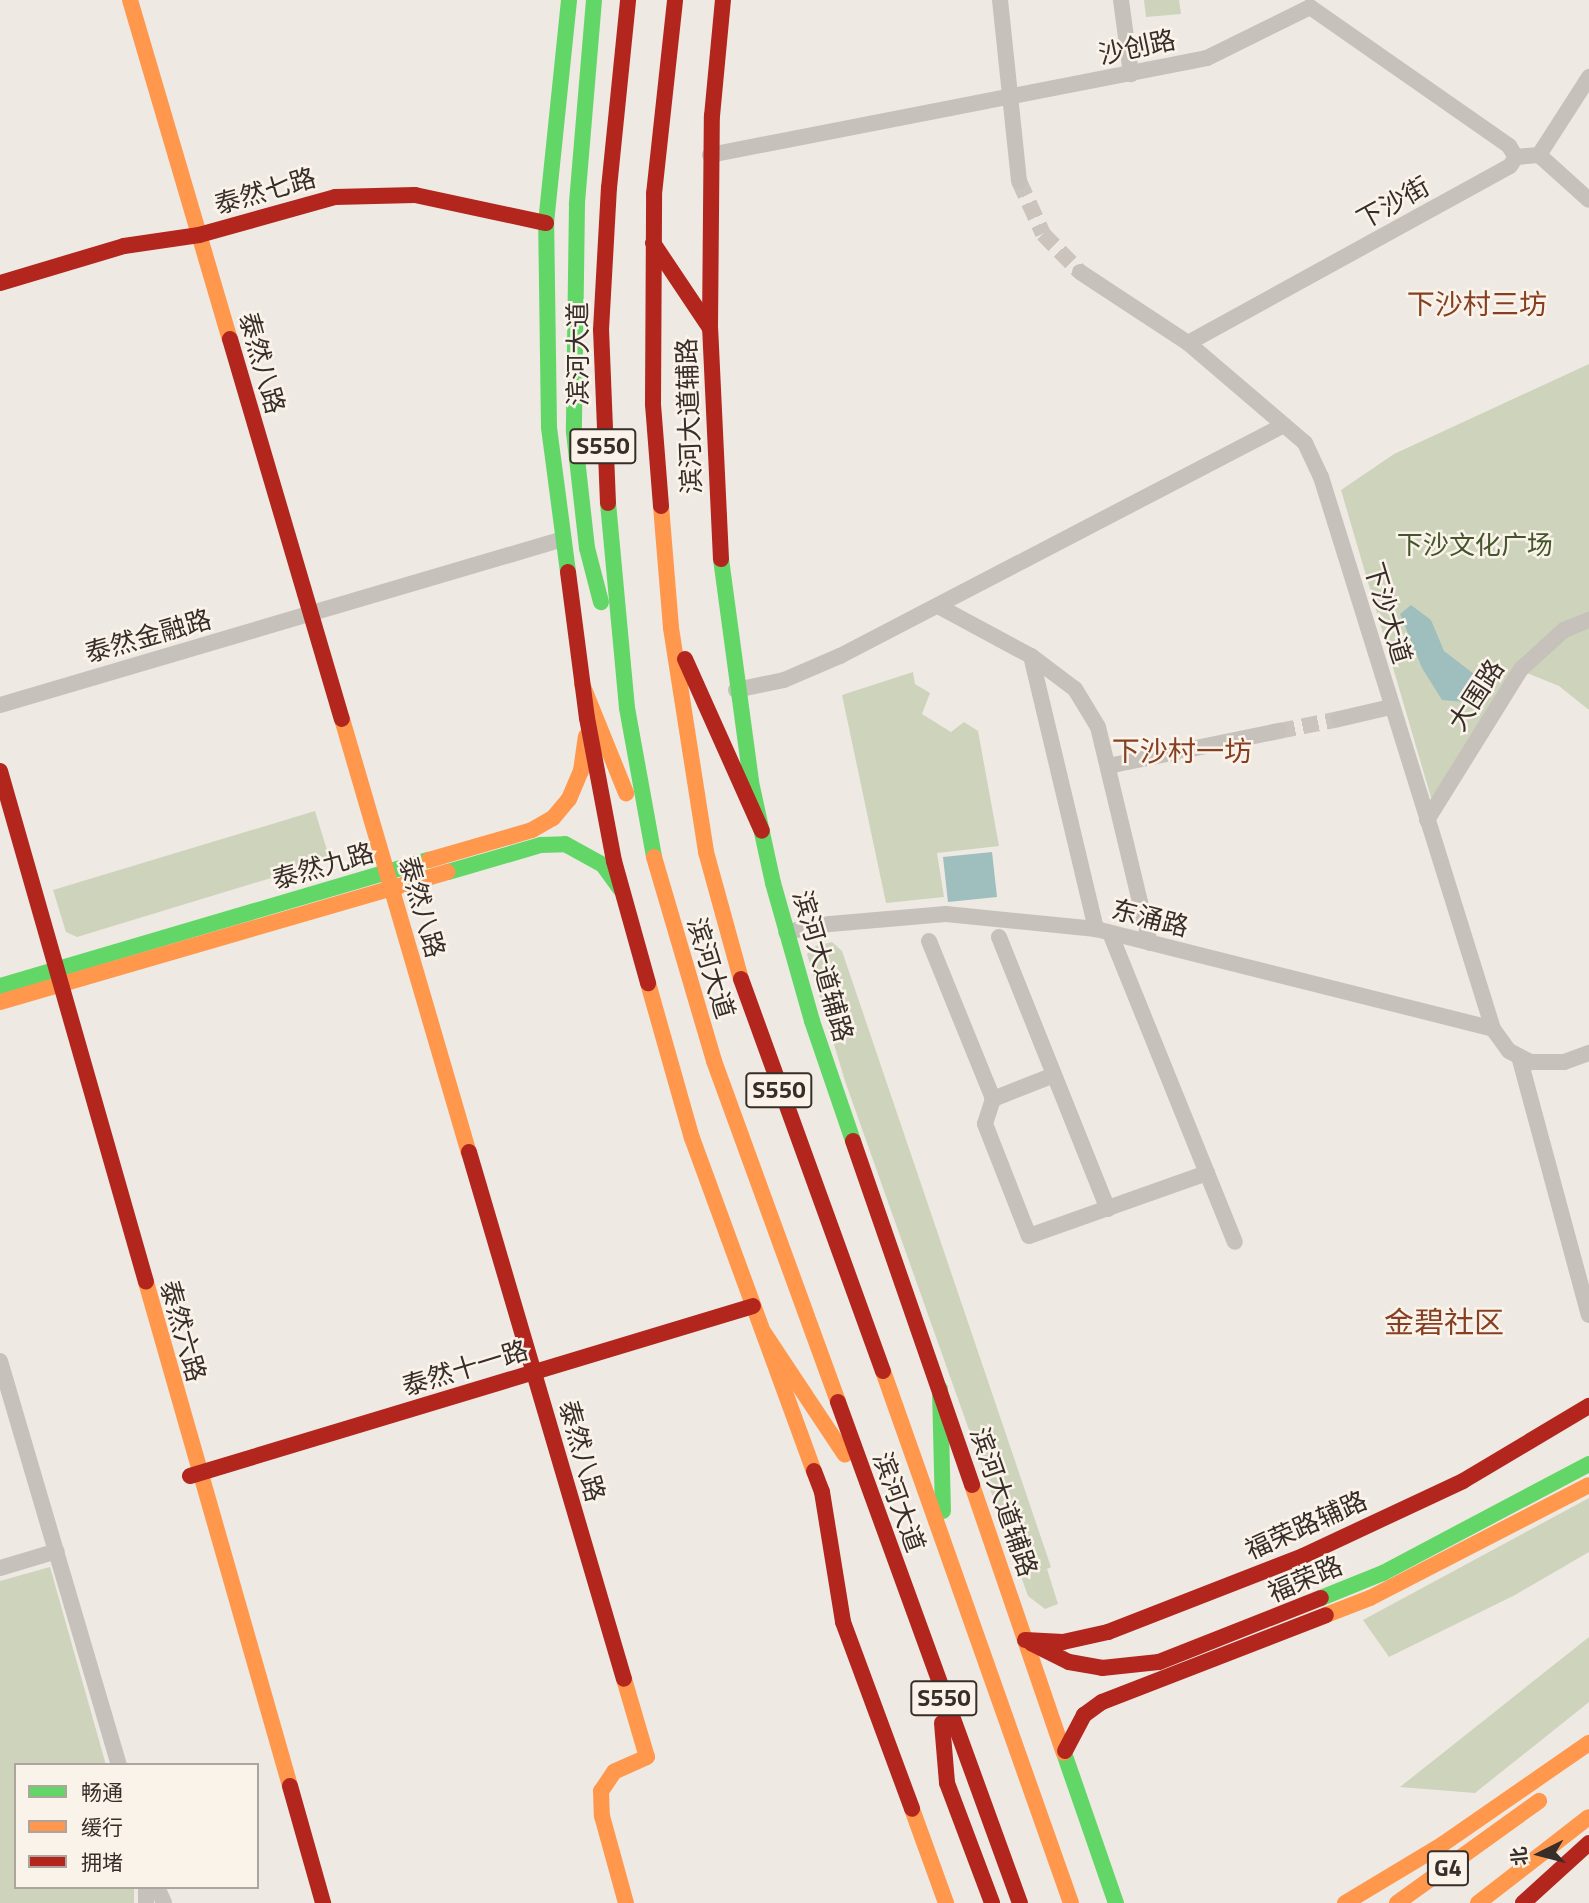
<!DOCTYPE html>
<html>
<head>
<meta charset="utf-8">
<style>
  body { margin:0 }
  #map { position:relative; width:1589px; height:1903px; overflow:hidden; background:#eee9e2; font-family:"Titillium Web","Noto Sans SC",sans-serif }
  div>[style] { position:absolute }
  .green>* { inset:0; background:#ced4bc }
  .water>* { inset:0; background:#9fbebe }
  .street-tunnel>* { height:16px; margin-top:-8px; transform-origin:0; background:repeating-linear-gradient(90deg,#cac4bd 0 16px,transparent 0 24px) }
  .street>* { height:16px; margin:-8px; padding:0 8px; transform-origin:8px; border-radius:8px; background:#c7c1bb }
  .fast>* { height:16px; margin:-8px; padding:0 8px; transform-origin:8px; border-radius:8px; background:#63d668 }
  .slow>* { height:16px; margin:-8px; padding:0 8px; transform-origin:8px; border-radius:8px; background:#ff974d }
  .jam>* { height:16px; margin:-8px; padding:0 8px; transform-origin:8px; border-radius:8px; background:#b3261e }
  span { translate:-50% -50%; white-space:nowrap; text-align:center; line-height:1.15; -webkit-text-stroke:5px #faf3ea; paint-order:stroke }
  .shield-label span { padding:2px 5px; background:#faf3ea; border:2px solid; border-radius:5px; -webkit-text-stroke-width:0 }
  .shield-label { font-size:24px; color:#382e29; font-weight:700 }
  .street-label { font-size:26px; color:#382e29 }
  .park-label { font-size:26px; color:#45562d }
  .neighbourhood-label { font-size:28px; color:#863f23 }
  .quarter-label { font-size:30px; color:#863f23 }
  .legend { position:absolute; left:14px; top:1763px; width:245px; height:126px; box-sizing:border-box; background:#faf3ea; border:2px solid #aca49d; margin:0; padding:9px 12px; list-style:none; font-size:21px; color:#382e29 }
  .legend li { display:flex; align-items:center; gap:14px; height:35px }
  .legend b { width:35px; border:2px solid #aca49d }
  .north { position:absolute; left:1505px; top:1819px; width:70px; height:70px; -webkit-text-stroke:5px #faf3ea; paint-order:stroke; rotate:264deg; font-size:19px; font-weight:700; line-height:28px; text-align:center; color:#382e29 }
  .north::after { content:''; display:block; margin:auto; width:24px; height:32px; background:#382e29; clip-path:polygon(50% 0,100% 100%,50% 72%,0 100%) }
</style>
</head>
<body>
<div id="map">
  <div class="green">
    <div style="clip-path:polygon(1144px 0,1179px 0,1181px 14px,1146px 17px)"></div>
    <div style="clip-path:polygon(1589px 364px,1589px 710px,1559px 686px,1527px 673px,1437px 818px,1341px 490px,1394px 454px)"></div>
    <div style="clip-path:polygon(913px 672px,915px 684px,930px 693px,922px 714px,951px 732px,964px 722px,978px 731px,999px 846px,937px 853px,944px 897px,886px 903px,842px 695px)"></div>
    <div style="clip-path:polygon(315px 811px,330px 860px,77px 937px,66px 932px,53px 890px)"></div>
    <div style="clip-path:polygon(832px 942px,842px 951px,1051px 1567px,1047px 1569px,1058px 1604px,1045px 1609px,1028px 1596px,845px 1081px,807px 954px,816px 946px)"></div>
    <div style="clip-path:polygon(1589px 1498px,1589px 1552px,1515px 1595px,1389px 1657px,1363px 1620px)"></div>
    <div style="clip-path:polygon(50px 1567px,106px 1765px,16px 1765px,16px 1887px,134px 1887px,134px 1903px,0 1903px,0 1581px)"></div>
    <div style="clip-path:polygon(1589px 1637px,1589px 1702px,1475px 1793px,1400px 1787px)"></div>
  </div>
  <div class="water">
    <div style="clip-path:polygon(1411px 605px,1431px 620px,1444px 651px,1478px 677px,1477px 690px,1465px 702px,1442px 700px,1422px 668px,1400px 614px)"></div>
    <div style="clip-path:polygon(992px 852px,997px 897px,948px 902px,943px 857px)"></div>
  </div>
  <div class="street-tunnel">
    <div style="left:1019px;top:181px;width:58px;rotate:65.6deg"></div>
    <div style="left:1043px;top:234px;width:53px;rotate:45.8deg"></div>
    <div style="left:1279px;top:731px;width:61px;rotate:-11.3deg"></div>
  </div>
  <div class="street">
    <div style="left:1000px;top:0;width:182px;rotate:84deg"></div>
    <div style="left:1121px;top:0;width:75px;rotate:82.3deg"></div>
    <div style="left:710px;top:155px;width:506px;rotate:-11.04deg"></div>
    <div style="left:1207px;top:58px;width:115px;rotate:-26.3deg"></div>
    <div style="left:1310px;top:7px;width:243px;rotate:34.9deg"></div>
    <div style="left:1509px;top:146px;width:13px;rotate:58deg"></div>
    <div style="left:1539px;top:155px;width:67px;rotate:42deg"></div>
    <div style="left:1080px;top:272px;width:129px;rotate:33.3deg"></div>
    <div style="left:1188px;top:343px;width:154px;rotate:40.5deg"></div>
    <div style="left:1305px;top:443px;width:38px;rotate:65deg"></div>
    <div style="left:1321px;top:477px;width:578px;rotate:72.69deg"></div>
    <div style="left:1493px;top:1029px;width:27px;rotate:54deg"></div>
    <div style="left:1509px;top:1051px;width:25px;rotate:27deg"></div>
    <div style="left:1531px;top:1062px;width:33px"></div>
    <div style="left:1564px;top:1062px;width:27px;rotate:-20deg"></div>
    <div style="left:1188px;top:343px;width:367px;rotate:-28.8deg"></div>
    <div style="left:1510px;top:166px;width:11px;rotate:-56deg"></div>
    <div style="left:1516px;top:157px;width:23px;rotate:-5deg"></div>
    <div style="left:1539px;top:155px;width:93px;rotate:-57.3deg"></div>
    <div style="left:938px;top:606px;width:106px;rotate:28.3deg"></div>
    <div style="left:1031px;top:656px;width:281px;rotate:76.6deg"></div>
    <div style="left:1031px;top:656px;width:55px;rotate:36.9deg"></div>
    <div style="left:1075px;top:689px;width:44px;rotate:58.8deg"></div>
    <div style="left:1098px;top:727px;width:222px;rotate:76.5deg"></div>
    <div style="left:736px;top:690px;width:49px;rotate:-11.8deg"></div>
    <div style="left:784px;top:680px;width:61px;rotate:-23.2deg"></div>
    <div style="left:840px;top:656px;width:500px;rotate:-27.49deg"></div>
    <div style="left:0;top:705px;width:584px;rotate:-16.42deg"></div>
    <div style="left:1339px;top:719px;width:53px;rotate:-13deg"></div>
    <div style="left:1108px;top:766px;width:175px;rotate:-11.6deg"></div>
    <div style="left:1427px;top:820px;width:178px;rotate:-58.1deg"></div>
    <div style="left:1521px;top:669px;width:58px;rotate:-42.2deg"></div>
    <div style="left:1564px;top:630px;width:27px;rotate:-22deg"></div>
    <div style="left:786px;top:932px;width:45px;rotate:-10.3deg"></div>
    <div style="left:830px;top:924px;width:116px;rotate:-4.9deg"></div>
    <div style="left:946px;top:914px;width:151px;rotate:5.7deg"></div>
    <div style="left:1096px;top:929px;width:409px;rotate:14.1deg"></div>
    <div style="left:1110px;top:933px;width:333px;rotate:68deg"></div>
    <div style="left:999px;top:937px;width:293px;rotate:68.2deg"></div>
    <div style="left:929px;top:941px;width:170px;rotate:67.9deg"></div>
    <div style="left:1520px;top:1060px;width:264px;rotate:74.9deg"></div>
    <div style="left:1054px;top:1075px;width:66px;rotate:158.5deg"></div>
    <div style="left:993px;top:1099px;width:26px;rotate:108deg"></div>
    <div style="left:985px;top:1124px;width:120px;rotate:68.6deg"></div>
    <div style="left:1029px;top:1236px;width:189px;rotate:-19.5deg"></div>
    <div style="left:0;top:1361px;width:421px;rotate:73.6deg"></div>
    <div style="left:0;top:1568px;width:59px;rotate:-16.6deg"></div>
    <div style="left:146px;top:1887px;width:16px;rotate:90deg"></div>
    <div style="left:157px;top:1887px;width:17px;rotate:66deg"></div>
  </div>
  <div class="fast">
    <div style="left:594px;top:0;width:205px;rotate:94.8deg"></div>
    <div style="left:577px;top:204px;width:228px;rotate:90.8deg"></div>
    <div style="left:574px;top:432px;width:117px;rotate:83.6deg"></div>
    <div style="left:587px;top:548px;width:56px;rotate:75.5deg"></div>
    <div style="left:608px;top:503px;width:206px;rotate:84.7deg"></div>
    <div style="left:627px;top:708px;width:151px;rotate:79.7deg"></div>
    <div style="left:721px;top:559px;width:225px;rotate:82.3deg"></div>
    <div style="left:751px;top:782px;width:103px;rotate:77.7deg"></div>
    <div style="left:773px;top:883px;width:143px;rotate:74.2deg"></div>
    <div style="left:812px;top:1021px;width:127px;rotate:71.1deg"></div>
    <div style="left:568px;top:572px;width:146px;rotate:-97.5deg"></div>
    <div style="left:549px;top:427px;width:204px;rotate:-90.8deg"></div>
    <div style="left:546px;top:223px;width:224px;rotate:-84.1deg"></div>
    <div style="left:448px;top:872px;width:97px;rotate:-16.2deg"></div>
    <div style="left:541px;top:845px;width:24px;rotate:-2deg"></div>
    <div style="left:565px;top:844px;width:43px;rotate:28.9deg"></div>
    <div style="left:603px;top:865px;width:29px;rotate:54deg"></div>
    <div style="left:0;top:986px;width:447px;rotate:-16.4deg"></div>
    <div style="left:940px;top:1389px;width:122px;rotate:88.6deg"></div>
    <div style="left:1321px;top:1598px;width:67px;rotate:-22deg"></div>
    <div style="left:1383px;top:1573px;width:233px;rotate:-27.9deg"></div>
    <div style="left:1064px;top:1753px;width:159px;rotate:70.9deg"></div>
  </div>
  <div class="slow">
    <div style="left:130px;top:0;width:353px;rotate:73.6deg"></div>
    <div style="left:661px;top:506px;width:122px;rotate:85.3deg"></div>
    <div style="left:671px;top:628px;width:227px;rotate:81.1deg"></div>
    <div style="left:706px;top:852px;width:132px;rotate:74.6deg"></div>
    <div style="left:582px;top:684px;width:118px;rotate:68deg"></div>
    <div style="left:342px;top:719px;width:451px;rotate:73.7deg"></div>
    <div style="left:654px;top:857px;width:213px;rotate:73.6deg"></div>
    <div style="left:714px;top:1061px;width:363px;rotate:70deg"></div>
    <div style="left:429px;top:860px;width:107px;rotate:-16.2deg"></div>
    <div style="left:532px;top:830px;width:24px;rotate:-30deg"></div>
    <div style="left:553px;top:818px;width:25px;rotate:-50deg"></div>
    <div style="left:569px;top:799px;width:30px;rotate:-67deg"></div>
    <div style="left:581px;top:771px;width:35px;rotate:-82deg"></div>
    <div style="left:648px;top:983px;width:161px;rotate:74.2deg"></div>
    <div style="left:692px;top:1138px;width:355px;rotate:69.9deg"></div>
    <div style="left:0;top:1002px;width:466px;rotate:-16.2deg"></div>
    <div style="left:146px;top:1282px;width:524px;rotate:74.05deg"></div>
    <div style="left:764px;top:1333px;width:146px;rotate:56.4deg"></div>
    <div style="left:883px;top:1371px;width:564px;rotate:70.54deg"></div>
    <div style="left:972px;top:1485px;width:283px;rotate:71.1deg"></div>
    <div style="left:1326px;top:1615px;width:47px;rotate:-21.1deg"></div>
    <div style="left:1370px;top:1598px;width:246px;rotate:-27.3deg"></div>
    <div style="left:624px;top:1679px;width:81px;rotate:73.6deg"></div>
    <div style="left:647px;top:1757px;width:36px;rotate:156deg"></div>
    <div style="left:614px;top:1772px;width:23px;rotate:124deg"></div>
    <div style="left:601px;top:1791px;width:25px;rotate:88deg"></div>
    <div style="left:602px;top:1816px;width:90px;rotate:74.6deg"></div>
    <div style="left:912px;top:1809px;width:100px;rotate:70.1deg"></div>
    <div style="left:1345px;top:1903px;width:114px;rotate:-31deg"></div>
    <div style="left:1443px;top:1844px;width:178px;rotate:-34.7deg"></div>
    <div style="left:1397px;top:1903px;width:175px;rotate:-35.7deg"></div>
    <div style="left:1478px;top:1903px;width:140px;rotate:-37.8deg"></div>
  </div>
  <div class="jam">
    <div style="left:653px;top:243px;width:102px;rotate:56.2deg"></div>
    <div style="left:0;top:283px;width:129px;rotate:-16.6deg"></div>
    <div style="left:124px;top:246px;width:76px;rotate:-8.3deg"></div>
    <div style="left:199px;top:235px;width:141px;rotate:-15.6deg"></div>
    <div style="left:335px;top:197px;width:80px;rotate:-1.4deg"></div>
    <div style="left:415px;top:195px;width:134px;rotate:12.1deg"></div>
    <div style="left:230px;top:339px;width:396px;rotate:73.6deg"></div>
    <div style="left:608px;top:503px;width:173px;rotate:-92.3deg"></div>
    <div style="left:601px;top:330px;width:142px;rotate:-86.8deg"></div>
    <div style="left:609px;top:188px;width:189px;rotate:-84.2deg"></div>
    <div style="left:661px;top:506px;width:102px;rotate:-94.5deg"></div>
    <div style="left:653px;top:404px;width:210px;rotate:-89.7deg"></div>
    <div style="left:654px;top:194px;width:195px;rotate:-83.8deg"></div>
    <div style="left:721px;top:559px;width:231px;rotate:-92.7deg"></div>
    <div style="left:710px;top:328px;width:212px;rotate:-89.5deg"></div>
    <div style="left:712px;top:116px;width:117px;rotate:-84.6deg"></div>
    <div style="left:568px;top:572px;width:147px;rotate:82.6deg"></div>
    <div style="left:587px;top:718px;width:146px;rotate:79.3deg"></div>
    <div style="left:614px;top:861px;width:127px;rotate:74.4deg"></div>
    <div style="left:685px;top:659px;width:188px;rotate:65.9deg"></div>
    <div style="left:0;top:771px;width:531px;rotate:74.05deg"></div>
    <div style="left:741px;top:979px;width:417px;rotate:70.1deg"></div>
    <div style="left:853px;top:1141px;width:364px;rotate:70.9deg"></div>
    <div style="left:469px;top:1152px;width:549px;rotate:73.61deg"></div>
    <div style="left:838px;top:1402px;width:533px;rotate:70.04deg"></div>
    <div style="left:814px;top:1471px;width:22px;rotate:69deg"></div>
    <div style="left:822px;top:1492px;width:132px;rotate:80.8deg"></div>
    <div style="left:843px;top:1622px;width:199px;rotate:69.7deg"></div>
    <div style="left:190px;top:1476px;width:588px;rotate:-16.8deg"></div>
    <div style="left:1025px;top:1640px;width:38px;rotate:3deg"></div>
    <div style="left:1063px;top:1642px;width:46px;rotate:-12.5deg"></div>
    <div style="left:1108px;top:1632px;width:209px;rotate:-21.3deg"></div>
    <div style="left:1303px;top:1556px;width:177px;rotate:-25.1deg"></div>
    <div style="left:1463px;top:1481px;width:147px;rotate:-30.8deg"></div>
    <div style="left:1031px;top:1643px;width:42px;rotate:26.6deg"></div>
    <div style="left:1069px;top:1662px;width:34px;rotate:10deg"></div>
    <div style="left:1102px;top:1668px;width:57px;rotate:-6deg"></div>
    <div style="left:1159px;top:1662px;width:174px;rotate:-21.6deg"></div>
    <div style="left:942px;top:1723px;width:60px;rotate:85.2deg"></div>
    <div style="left:947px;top:1783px;width:128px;rotate:69.4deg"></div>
    <div style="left:1065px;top:1751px;width:41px;rotate:-62.2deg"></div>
    <div style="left:1084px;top:1715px;width:22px;rotate:-36deg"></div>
    <div style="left:1102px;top:1702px;width:240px;rotate:-21.2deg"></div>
    <div style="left:290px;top:1786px;width:122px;rotate:74.2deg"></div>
    <div style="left:1523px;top:1903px;width:89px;rotate:-42.3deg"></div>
  </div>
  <div class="shield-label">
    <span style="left:603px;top:446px">S550</span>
    <span style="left:779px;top:1090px">S550</span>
    <span style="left:944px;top:1698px">S550</span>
    <span style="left:1448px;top:1868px">G4</span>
  </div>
  <div class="street-label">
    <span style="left:1137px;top:47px;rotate:-12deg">沙创路</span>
    <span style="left:265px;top:191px;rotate:-16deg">泰然七路</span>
    <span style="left:1393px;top:203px;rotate:-29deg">下沙街</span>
    <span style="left:578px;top:354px;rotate:-90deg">滨河大道</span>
    <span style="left:262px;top:363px;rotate:74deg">泰然八路</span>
    <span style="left:689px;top:416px;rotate:-92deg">滨河大道辅路</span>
    <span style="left:1388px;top:613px;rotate:73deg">下沙大道</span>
    <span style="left:148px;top:636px;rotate:-16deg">泰然金融路</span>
    <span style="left:1476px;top:695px;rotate:-57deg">大围路</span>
    <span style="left:323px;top:866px;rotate:-16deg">泰然九路</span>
    <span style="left:422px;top:907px;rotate:74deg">泰然八路</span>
    <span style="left:1150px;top:918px;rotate:14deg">东涌路</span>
    <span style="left:823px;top:966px;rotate:74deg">滨河大道辅路</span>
    <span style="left:711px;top:968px;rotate:73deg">滨河大道</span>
    <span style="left:183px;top:1331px;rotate:74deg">泰然六路</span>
    <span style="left:465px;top:1368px;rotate:-17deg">泰然十一路</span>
    <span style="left:582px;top:1451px;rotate:74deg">泰然八路</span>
    <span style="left:899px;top:1502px;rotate:70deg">滨河大道</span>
    <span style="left:1004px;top:1502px;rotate:71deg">滨河大道辅路</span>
    <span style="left:1306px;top:1525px;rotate:-24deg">福荣路辅路</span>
    <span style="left:1305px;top:1579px;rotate:-23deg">福荣路</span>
  </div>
  <div class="park-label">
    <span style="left:1475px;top:545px">下沙文化广场</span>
  </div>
  <div class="neighbourhood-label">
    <span style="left:1477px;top:304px">下沙村三坊</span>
    <span style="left:1182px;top:751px">下沙村一坊</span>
  </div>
  <div class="quarter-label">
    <span style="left:1444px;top:1322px">金碧社区</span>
  </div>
  <ul class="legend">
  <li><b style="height:9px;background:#63d668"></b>畅通</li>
  <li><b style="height:9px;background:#ff974d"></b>缓行</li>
  <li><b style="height:9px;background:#b3261e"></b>拥堵</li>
  </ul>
  <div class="north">北</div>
</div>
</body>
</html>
